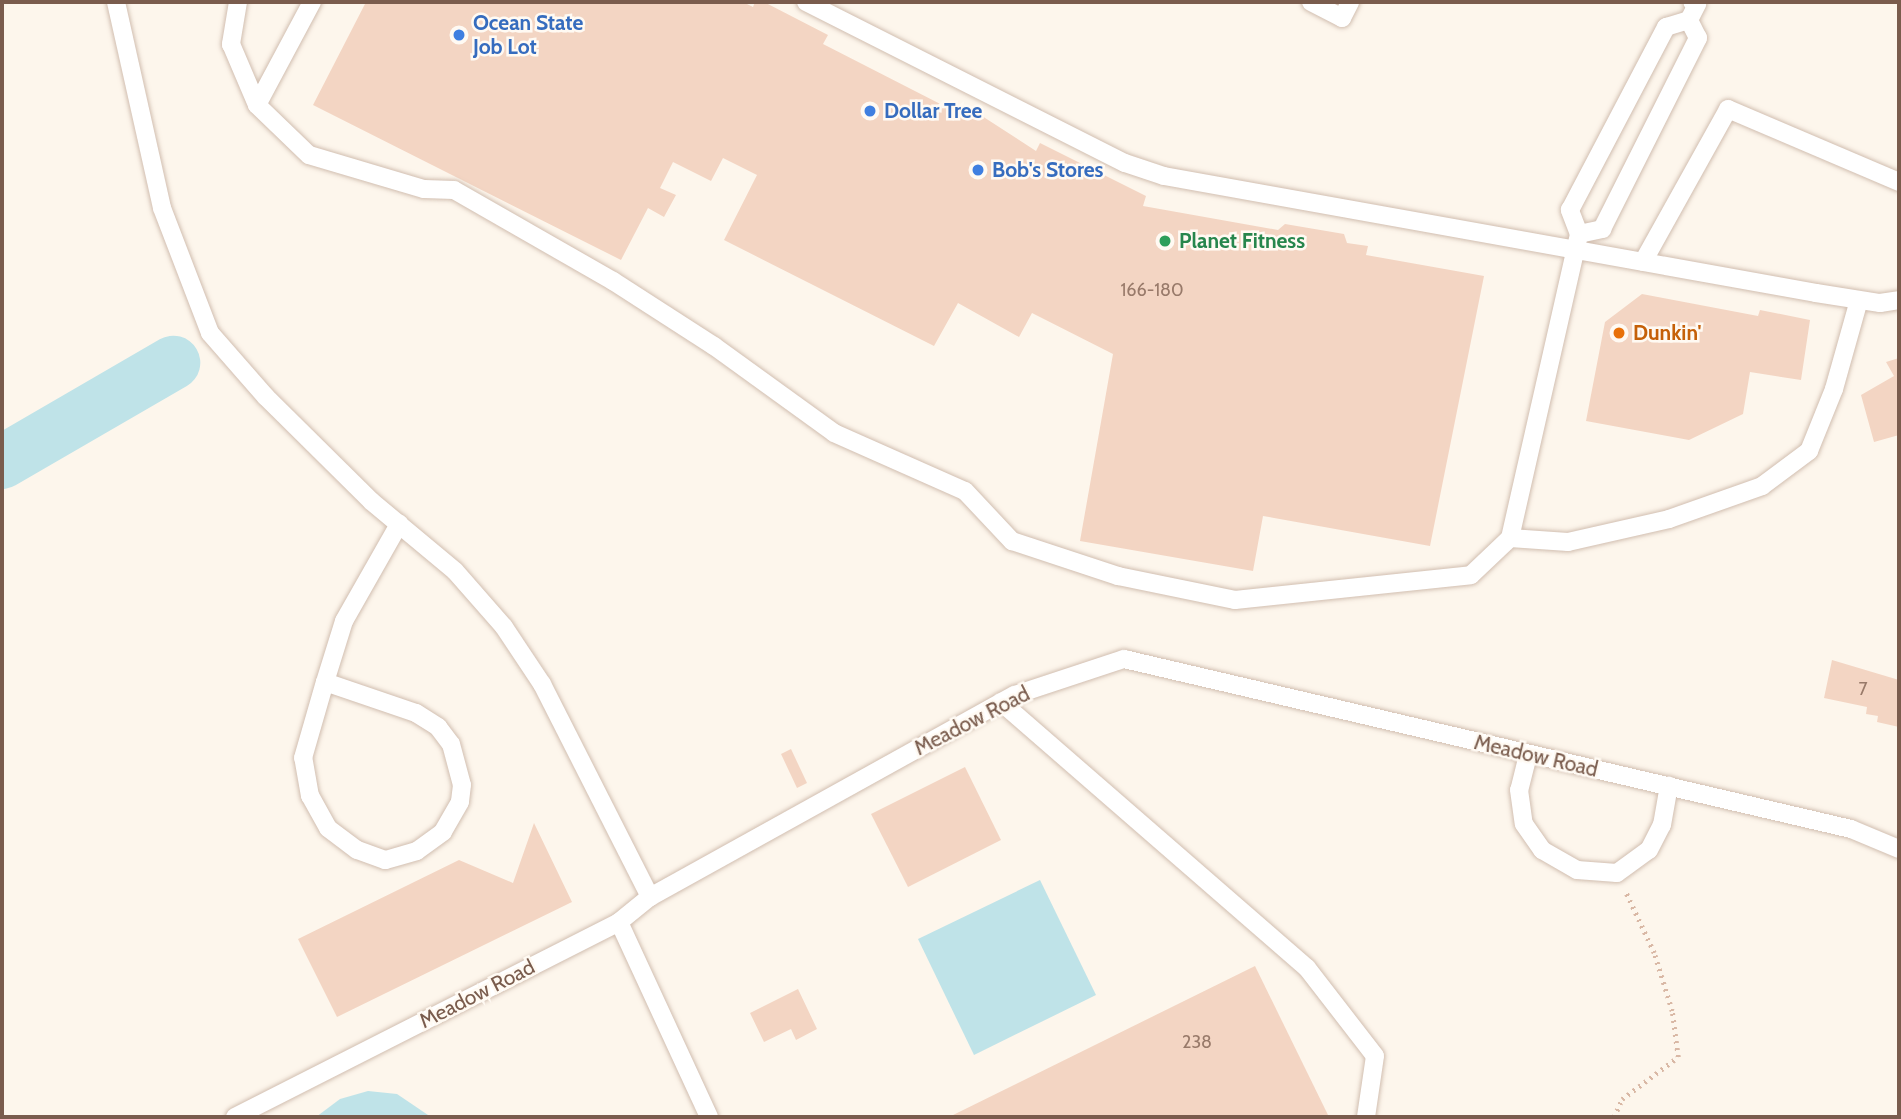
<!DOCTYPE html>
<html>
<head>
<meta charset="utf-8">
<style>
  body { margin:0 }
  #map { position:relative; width:1901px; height:1119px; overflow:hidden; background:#fdf6ec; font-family:Cabin,sans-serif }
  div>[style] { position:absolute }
  .water>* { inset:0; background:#bfe3e8 }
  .river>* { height:54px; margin:-27px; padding:0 27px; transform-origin:27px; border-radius:27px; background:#bfe3e8 }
  .building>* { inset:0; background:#f3d5c3 }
  .path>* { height:4.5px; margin-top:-2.25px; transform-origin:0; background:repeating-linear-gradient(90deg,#d9b8a5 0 2px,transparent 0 7px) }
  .roads { filter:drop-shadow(0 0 2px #d1beb0) drop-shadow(0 0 2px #d1beb0) }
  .lane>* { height:18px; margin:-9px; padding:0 9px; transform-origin:9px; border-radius:9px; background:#fff }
  .dots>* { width:19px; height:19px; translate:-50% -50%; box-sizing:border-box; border:4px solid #fffaf3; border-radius:50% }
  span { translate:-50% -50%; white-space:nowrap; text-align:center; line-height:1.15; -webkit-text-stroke:5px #fffaf3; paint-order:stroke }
  .number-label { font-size:18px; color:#987a6a }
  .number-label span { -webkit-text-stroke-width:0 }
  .shop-label { font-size:21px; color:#366cbe; font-weight:700 }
  .left { translate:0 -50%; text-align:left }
  .leisure-label { font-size:21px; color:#27864d; font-weight:700 }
  .food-label { font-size:21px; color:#c56008; font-weight:700 }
  .street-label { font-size:21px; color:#7a5c4d }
  .frame { position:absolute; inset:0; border:4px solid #7a5c4d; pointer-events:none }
</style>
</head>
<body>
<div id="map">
  <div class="water">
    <div style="clip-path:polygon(1040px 880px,1096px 995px,974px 1055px,918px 939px)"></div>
    <div style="clip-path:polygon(368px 1091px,397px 1094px,431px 1117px,316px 1117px,340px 1099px)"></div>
  </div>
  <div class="river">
    <div style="left:2px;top:462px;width:198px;rotate:-30.1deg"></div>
  </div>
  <div class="building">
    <div style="clip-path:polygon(366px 2px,743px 2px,753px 7px,755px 2px,764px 2px,828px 35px,823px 44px,952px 110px,965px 105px,1036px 151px,1040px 143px,1146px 196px,1143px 206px,1278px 230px,1285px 224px,1344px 234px,1347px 243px,1368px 246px,1366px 255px,1484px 276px,1430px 546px,1263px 516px,1253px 571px,1080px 541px,1113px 354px,1032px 313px,1019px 337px,958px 303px,934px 346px,724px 240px,757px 175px,723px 158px,711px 181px,673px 162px,660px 188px,676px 195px,664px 217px,648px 208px,621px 260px,313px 105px)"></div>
    <div style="clip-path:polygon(1642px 294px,1758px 316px,1760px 310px,1810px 320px,1801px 380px,1750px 372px,1743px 414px,1689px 440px,1586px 421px,1605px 322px)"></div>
    <div style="clip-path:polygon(1899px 358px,1899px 435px,1874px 442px,1861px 395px,1894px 376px,1886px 362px)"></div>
    <div style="clip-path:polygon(1832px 660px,1899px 680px,1899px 727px,1877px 722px,1878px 716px,1866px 714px,1867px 707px,1824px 698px)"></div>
    <div style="clip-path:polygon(791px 749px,807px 783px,797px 788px,781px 754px)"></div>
    <div style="clip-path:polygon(965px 767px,1001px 840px,908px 887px,871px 814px)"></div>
    <div style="clip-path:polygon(534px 823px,572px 902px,337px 1017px,298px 939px,459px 860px,513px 883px)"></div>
    <div style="clip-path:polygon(1255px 966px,1329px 1117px,949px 1117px)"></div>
    <div style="clip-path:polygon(798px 989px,817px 1029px,796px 1040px,791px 1029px,764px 1042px,750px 1013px)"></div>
  </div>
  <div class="path">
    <div style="left:1614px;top:1117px;width:20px;rotate:-66deg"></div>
    <div style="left:1622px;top:1099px;width:70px;rotate:-36.9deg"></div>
    <div style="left:1678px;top:1057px;width:46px;rotate:-97.4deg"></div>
    <div style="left:1672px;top:1011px;width:61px;rotate:-107.2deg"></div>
    <div style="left:1654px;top:953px;width:66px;rotate:-115deg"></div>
  </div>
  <div class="roads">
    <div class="lane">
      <div style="left:116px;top:2px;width:211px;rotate:77.4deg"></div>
      <div style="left:162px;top:208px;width:134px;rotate:69deg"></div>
      <div style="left:210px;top:333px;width:85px;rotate:48.8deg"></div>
      <div style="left:266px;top:397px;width:148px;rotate:44.7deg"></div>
      <div style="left:371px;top:501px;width:109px;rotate:39.8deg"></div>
      <div style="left:455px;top:571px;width:74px;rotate:48.8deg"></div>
      <div style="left:504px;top:627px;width:69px;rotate:56.3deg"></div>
      <div style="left:542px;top:684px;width:239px;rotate:63.1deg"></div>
      <div style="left:238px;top:2px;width:43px;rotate:99.5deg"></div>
      <div style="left:231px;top:44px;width:66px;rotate:66.9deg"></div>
      <div style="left:257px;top:105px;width:72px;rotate:43.9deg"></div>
      <div style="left:309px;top:155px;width:120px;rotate:16.5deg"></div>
      <div style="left:424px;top:189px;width:30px;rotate:2deg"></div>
      <div style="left:454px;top:190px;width:183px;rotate:29.8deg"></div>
      <div style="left:613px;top:281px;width:120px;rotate:32.8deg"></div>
      <div style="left:714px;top:346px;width:148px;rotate:35.9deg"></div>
      <div style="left:834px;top:433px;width:143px;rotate:23.9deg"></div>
      <div style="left:965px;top:491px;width:69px;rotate:46.8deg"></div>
      <div style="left:1012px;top:541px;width:112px;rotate:18.3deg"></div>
      <div style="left:1118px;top:576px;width:119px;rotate:11.6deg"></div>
      <div style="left:1235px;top:600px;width:237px;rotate:-6deg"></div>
      <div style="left:1471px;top:575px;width:54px;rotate:-43.5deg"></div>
      <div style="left:1510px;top:538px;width:312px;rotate:-77.2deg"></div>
      <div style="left:1579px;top:234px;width:26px;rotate:-111deg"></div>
      <div style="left:1570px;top:210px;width:207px;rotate:-62.3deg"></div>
      <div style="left:1666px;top:27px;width:24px;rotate:-17deg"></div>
      <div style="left:1689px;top:20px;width:18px;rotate:-63deg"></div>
      <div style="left:1697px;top:4px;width:5px;rotate:-158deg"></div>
      <div style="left:806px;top:2px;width:357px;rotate:26.8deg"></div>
      <div style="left:1125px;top:163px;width:41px;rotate:18.4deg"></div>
      <div style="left:1164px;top:176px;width:662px;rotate:10.17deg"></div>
      <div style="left:1816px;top:293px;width:65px;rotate:8.9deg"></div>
      <div style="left:1880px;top:303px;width:19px;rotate:-9deg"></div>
      <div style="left:1311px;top:2px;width:35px;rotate:27deg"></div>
      <div style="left:1342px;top:18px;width:18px;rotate:-63deg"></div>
      <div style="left:257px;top:105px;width:117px;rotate:-61.9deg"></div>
      <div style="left:1579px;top:234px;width:24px;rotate:-12deg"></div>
      <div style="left:1602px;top:229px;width:214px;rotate:-63.3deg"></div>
      <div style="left:1698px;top:38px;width:20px;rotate:-117deg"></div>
      <div style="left:1643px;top:262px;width:175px;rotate:-60.9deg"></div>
      <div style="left:1728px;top:109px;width:186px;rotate:23.1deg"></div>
      <div style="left:1510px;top:538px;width:58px;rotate:3.9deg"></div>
      <div style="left:1568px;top:542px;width:104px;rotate:-12.8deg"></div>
      <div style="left:1669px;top:519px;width:99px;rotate:-19.5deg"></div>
      <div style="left:1762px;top:486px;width:59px;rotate:-36.7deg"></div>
      <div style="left:1809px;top:451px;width:67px;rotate:-68deg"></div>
      <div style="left:1834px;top:389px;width:92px;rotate:-74.3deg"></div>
      <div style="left:325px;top:682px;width:96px;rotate:18.8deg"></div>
      <div style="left:416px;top:713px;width:26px;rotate:32deg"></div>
      <div style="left:438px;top:727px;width:21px;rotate:53deg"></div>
      <div style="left:451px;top:744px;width:42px;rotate:75deg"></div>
      <div style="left:462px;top:785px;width:17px;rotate:97deg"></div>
      <div style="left:460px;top:802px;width:34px;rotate:120deg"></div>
      <div style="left:443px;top:832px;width:32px;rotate:144deg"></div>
      <div style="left:417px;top:851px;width:33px;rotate:164deg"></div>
      <div style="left:385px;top:860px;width:30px;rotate:-160deg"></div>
      <div style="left:357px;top:850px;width:36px;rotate:-143deg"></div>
      <div style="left:328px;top:828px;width:37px;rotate:-119deg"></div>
      <div style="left:310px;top:796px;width:39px;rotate:-100deg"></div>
      <div style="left:303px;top:758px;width:79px;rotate:-73.9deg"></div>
      <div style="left:325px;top:682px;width:64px;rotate:-72.7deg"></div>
      <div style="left:344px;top:621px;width:112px;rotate:-60.4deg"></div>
      <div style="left:1001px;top:702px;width:405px;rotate:41deg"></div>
      <div style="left:1307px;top:968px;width:111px;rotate:52.3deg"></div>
      <div style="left:1375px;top:1056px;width:62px;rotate:98.4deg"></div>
      <div style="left:1528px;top:755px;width:36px;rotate:104deg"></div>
      <div style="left:1519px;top:790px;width:34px;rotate:82deg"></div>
      <div style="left:1524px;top:824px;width:32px;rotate:55deg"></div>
      <div style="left:1542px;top:850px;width:40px;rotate:29.7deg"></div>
      <div style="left:1577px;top:870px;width:40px;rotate:4.3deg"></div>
      <div style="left:1617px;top:873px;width:39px;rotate:-36deg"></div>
      <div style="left:1649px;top:850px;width:28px;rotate:-63deg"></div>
      <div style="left:1662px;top:825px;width:40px;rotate:-80deg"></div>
      <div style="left:619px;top:922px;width:215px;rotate:65.2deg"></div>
      <div style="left:235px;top:1117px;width:431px;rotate:-26.9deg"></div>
      <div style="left:619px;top:922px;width:40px;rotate:-39deg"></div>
      <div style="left:650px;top:897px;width:417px;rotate:-29deg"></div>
      <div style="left:1015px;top:695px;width:115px;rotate:-18.3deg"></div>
      <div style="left:1124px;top:659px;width:747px;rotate:13.16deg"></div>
      <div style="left:1851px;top:829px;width:52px;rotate:22.6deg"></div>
    </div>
  </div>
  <div class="dots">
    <div style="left:459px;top:35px;background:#3f7fe0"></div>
    <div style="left:870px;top:111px;background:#3f7fe0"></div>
    <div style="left:978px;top:170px;background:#3f7fe0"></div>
    <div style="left:1165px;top:241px;background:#2e9e5b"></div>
    <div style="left:1619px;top:333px;background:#e8710a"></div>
  </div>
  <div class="number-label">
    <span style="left:1152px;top:290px">166-180</span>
    <span style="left:1863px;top:689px">7</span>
    <span style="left:1197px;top:1042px">238</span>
  </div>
  <div class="shop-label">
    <span class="left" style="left:473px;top:35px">Ocean State<br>Job Lot</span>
    <span class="left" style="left:884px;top:111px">Dollar Tree</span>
    <span class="left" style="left:992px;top:170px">Bob's Stores</span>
  </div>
  <div class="leisure-label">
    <span class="left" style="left:1179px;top:241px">Planet Fitness</span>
  </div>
  <div class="food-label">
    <span class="left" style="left:1633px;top:333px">Dunkin'</span>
  </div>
  <div class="street-label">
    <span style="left:972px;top:721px;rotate:-27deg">Meadow Road</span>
    <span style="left:1536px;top:756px;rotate:13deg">Meadow Road</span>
    <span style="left:477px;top:994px;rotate:-27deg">Meadow Road</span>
  </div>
  <div class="frame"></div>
</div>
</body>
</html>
